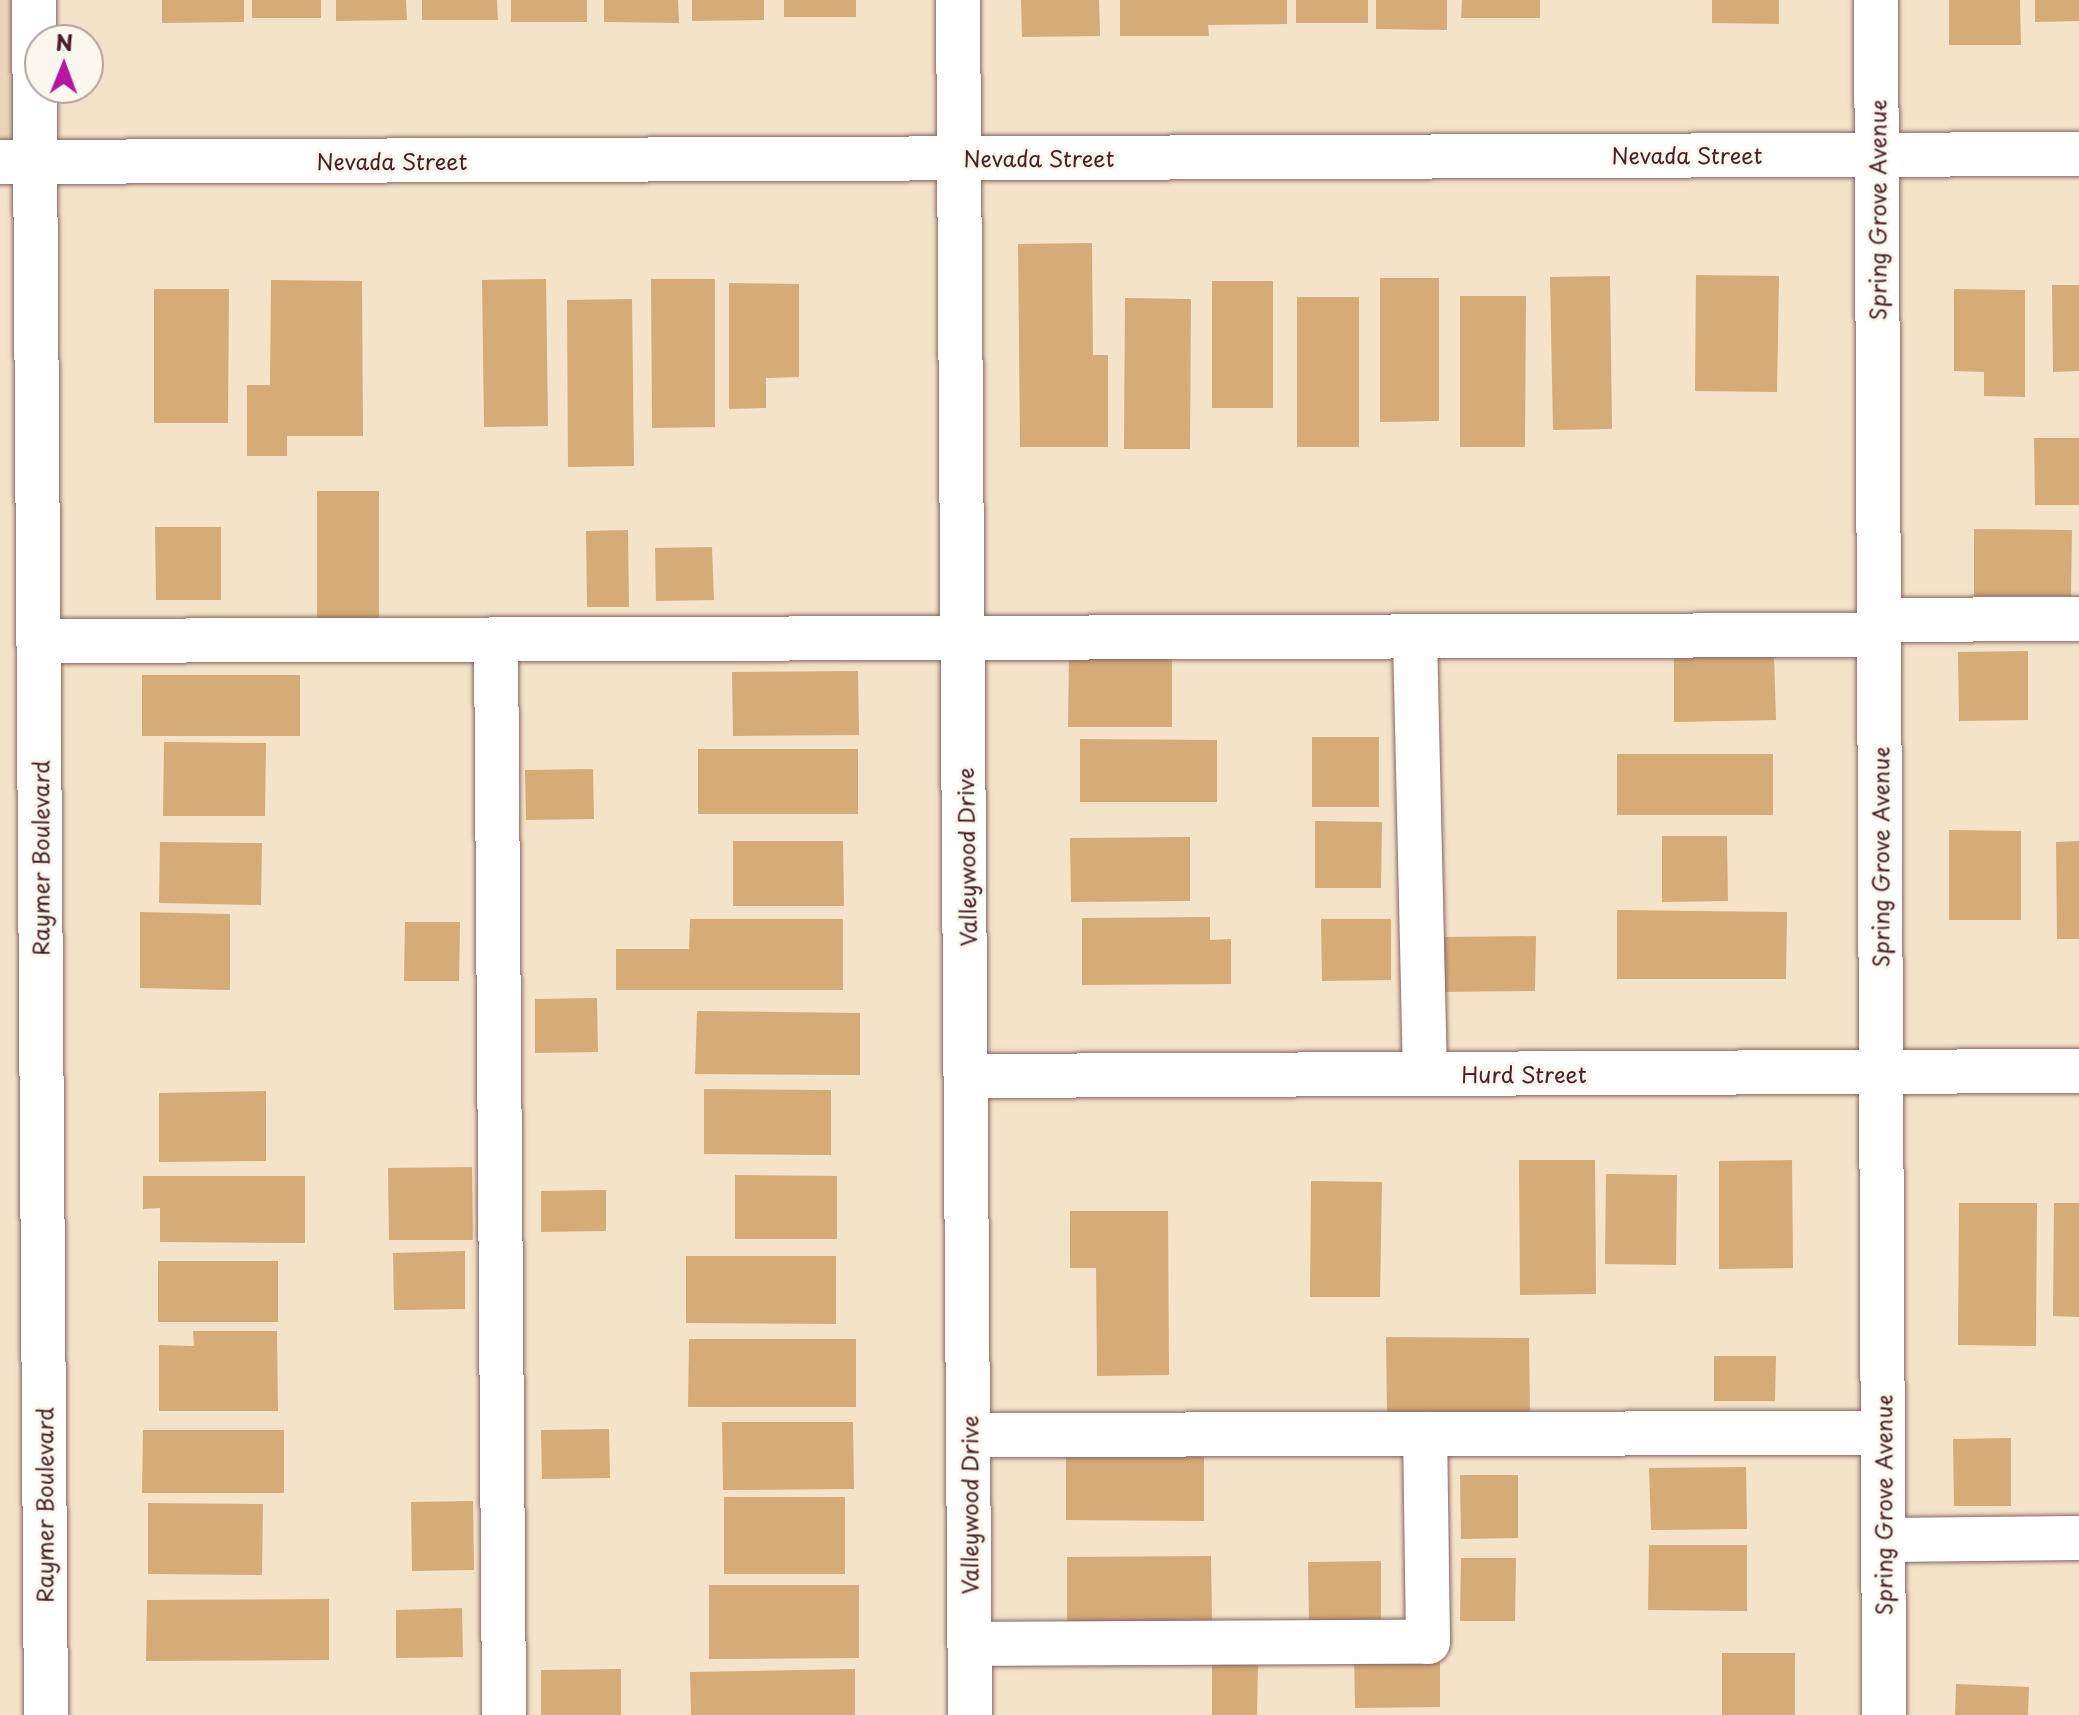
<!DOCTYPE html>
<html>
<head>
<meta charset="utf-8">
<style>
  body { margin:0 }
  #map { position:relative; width:2079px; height:1715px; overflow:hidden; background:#f4e3c8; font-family:"Playpen Sans",sans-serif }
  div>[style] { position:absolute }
  .built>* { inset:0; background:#ead3b7 }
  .building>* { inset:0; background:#d5ab78 }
  .roads { filter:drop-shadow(0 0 2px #866462) drop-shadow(0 0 2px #866462) }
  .minor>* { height:44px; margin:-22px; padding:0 22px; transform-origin:22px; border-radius:22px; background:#fff }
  span { translate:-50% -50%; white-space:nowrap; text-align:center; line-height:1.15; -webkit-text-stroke:6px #fbf7ec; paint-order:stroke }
  .street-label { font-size:22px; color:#4a1f2b }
  .north { position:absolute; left:24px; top:24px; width:80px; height:80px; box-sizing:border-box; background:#fbf7ec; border:2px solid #b4a19f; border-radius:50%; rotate:1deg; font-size:22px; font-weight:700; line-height:32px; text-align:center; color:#4a1f2b }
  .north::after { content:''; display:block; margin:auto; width:28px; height:36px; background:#b5179e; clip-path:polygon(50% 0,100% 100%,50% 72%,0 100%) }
</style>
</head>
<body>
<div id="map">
  <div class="built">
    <div style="clip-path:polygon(0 0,34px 0,34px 162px,0 162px)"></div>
  </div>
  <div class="building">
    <div style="clip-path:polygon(162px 0,244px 0,244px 22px,162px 23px)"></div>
    <div style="clip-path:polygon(252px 0,321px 0,321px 18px,252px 18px)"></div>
    <div style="clip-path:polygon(336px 0,406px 0,407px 20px,336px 21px)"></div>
    <div style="clip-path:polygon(422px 0,497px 0,498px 20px,422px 20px)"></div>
    <div style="clip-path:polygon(511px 0,587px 0,587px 22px,511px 22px)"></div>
    <div style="clip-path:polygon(604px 0,678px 0,679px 23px,604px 22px)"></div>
    <div style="clip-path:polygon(692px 0,764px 0,764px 20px,692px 21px)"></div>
    <div style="clip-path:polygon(784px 0,856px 0,856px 17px,784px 17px)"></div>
    <div style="clip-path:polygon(1021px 0,1099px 0,1100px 36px,1022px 37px)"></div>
    <div style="clip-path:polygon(1120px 0,1287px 0,1287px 24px,1208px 25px,1209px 36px,1120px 36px)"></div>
    <div style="clip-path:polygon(1296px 0,1368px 0,1368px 23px,1296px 23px)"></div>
    <div style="clip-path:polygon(1376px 0,1447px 0,1447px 30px,1376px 29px)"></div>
    <div style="clip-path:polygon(1462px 0,1540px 0,1540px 18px,1461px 18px)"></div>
    <div style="clip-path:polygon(1712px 0,1779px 0,1779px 24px,1712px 23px)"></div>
    <div style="clip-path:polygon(1949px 0,2020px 0,2021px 45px,1949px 45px)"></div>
    <div style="clip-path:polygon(2035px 0,2079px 0,2079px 21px,2035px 22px)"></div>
    <div style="clip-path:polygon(1092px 243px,1093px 355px,1108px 355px,1108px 447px,1020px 447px,1018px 244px)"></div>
    <div style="clip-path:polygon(1696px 275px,1779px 276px,1777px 392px,1695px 391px)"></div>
    <div style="clip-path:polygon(1610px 276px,1612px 429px,1553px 430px,1550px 277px)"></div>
    <div style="clip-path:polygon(1380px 278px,1439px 278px,1439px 421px,1380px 422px)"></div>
    <div style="clip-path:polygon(546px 279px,548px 426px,484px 427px,482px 280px)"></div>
    <div style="clip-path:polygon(651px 279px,715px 279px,715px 427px,652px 428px)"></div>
    <div style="clip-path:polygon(271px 280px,362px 281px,363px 436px,287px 436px,287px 456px,247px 456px,247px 385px,270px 385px)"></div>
    <div style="clip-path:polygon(1212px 281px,1273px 281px,1273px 408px,1212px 408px)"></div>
    <div style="clip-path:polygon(729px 283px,799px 284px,799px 377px,766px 378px,766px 408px,729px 409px)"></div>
    <div style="clip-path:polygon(2052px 285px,2079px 285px,2079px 371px,2053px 372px)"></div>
    <div style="clip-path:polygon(154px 289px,229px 289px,228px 423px,154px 423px)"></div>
    <div style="clip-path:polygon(1954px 289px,2025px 290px,2025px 397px,1984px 396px,1984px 372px,1954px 371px)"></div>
    <div style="clip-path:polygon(1460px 296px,1526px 296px,1525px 447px,1460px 447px)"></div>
    <div style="clip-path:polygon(1297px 297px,1359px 297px,1359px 447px,1297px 447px)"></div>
    <div style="clip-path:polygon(1125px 298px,1191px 299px,1190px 449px,1124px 449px)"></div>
    <div style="clip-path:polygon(632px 299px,634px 466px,568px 467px,567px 300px)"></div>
    <div style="clip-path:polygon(2034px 438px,2079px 438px,2079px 505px,2035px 505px)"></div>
    <div style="clip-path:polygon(317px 491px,379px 491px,379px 621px,317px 621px)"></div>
    <div style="clip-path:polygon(155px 527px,221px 527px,221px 600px,156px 600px)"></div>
    <div style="clip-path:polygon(1974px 529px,2072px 530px,2071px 596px,1974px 596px)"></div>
    <div style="clip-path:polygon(628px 530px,629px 607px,587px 607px,586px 531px)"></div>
    <div style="clip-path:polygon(712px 547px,714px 600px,656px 601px,655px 548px)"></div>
    <div style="clip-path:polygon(2028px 651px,2028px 720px,1959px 721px,1958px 652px)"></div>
    <div style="clip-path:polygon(1069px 653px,1172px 654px,1172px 727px,1068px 727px)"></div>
    <div style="clip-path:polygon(1774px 655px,1776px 720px,1674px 722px,1674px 656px)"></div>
    <div style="clip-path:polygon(858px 671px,859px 735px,733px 736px,732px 672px)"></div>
    <div style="clip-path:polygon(142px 675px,300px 675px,300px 736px,142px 736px)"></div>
    <div style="clip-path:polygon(1312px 737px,1379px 737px,1379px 807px,1312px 807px)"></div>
    <div style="clip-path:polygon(1080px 739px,1217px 740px,1217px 802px,1080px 802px)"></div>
    <div style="clip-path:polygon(164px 742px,266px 743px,265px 816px,163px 816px)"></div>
    <div style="clip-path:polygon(698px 749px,858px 749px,858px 814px,698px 814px)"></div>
    <div style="clip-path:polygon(1617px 754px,1773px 754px,1773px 815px,1617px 815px)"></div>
    <div style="clip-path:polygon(593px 769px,594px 819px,526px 820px,525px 770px)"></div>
    <div style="clip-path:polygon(1315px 821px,1382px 822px,1381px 888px,1315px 888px)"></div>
    <div style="clip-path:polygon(1949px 830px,2021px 831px,2021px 920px,1949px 920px)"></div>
    <div style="clip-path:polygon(1662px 836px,1727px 836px,1728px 901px,1662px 902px)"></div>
    <div style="clip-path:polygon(1190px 837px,1190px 901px,1071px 902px,1070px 838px)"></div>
    <div style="clip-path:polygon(733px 841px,843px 841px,844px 906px,733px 906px)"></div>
    <div style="clip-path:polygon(2079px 841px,2079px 939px,2057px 939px,2056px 842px)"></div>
    <div style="clip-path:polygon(160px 842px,262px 843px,261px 905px,159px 903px)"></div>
    <div style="clip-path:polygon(1617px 910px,1787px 912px,1786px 979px,1617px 979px)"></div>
    <div style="clip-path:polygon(140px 912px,230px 914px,230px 990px,140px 988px)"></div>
    <div style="clip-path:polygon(1210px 917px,1210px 940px,1231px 939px,1231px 984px,1082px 985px,1082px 918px)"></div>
    <div style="clip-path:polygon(690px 919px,843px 919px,843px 990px,616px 990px,616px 949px,689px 949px)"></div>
    <div style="clip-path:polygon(1321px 919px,1391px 919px,1391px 980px,1322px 981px)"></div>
    <div style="clip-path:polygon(405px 922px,460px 922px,459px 981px,404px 981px)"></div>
    <div style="clip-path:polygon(1536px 936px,1535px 991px,1444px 992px,1444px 937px)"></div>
    <div style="clip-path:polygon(597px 998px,598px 1052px,535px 1053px,535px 999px)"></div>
    <div style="clip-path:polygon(697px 1011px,860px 1013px,860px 1075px,695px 1074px)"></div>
    <div style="clip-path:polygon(704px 1089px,831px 1090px,831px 1155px,704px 1154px)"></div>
    <div style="clip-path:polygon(266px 1091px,266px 1161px,159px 1162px,159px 1093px)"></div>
    <div style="clip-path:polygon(1519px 1160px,1595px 1160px,1596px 1294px,1520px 1295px)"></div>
    <div style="clip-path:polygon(1792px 1160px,1793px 1268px,1719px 1269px,1719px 1161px)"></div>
    <div style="clip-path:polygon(472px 1167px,473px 1240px,389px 1240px,388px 1168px)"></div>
    <div style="clip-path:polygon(1606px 1174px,1677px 1175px,1676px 1265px,1605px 1264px)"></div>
    <div style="clip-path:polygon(735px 1175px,837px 1176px,837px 1239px,735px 1239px)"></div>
    <div style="clip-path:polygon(143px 1176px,305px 1176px,305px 1243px,160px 1242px,160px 1208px,143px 1209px)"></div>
    <div style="clip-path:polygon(1311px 1181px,1382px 1182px,1380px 1297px,1310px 1297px)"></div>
    <div style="clip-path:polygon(606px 1190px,606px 1231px,541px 1232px,541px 1191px)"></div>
    <div style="clip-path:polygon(1959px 1203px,2037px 1203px,2036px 1346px,1958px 1345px)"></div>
    <div style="clip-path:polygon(2054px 1203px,2079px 1203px,2079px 1317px,2053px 1316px)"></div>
    <div style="clip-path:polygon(1070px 1211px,1168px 1211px,1169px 1375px,1097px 1376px,1096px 1268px,1070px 1268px)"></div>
    <div style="clip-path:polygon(465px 1251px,465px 1309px,394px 1310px,393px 1253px)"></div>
    <div style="clip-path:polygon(686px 1256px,836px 1256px,836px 1324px,686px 1323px)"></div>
    <div style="clip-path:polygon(158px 1261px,278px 1261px,278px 1322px,158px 1322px)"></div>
    <div style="clip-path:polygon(193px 1331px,277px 1331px,278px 1411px,159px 1411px,159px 1345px,194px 1346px)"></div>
    <div style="clip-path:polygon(1386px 1337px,1529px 1338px,1530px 1415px,1387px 1415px)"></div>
    <div style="clip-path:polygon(689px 1339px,856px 1339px,856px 1407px,688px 1407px)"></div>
    <div style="clip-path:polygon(1714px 1356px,1776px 1356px,1775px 1401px,1714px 1401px)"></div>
    <div style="clip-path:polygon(722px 1422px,853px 1422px,854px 1489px,723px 1490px)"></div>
    <div style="clip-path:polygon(609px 1429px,610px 1478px,542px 1479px,541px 1430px)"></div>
    <div style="clip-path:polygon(143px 1430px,284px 1430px,284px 1493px,142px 1493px)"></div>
    <div style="clip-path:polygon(2011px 1438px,2011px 1506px,1954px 1506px,1953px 1439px)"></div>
    <div style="clip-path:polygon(1066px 1456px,1204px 1457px,1204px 1521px,1066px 1520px)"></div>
    <div style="clip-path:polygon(1746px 1467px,1747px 1529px,1651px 1530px,1649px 1468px)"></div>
    <div style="clip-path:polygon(1460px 1475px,1518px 1475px,1518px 1538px,1461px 1539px)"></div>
    <div style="clip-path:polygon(724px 1497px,845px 1497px,845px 1574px,724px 1574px)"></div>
    <div style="clip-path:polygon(473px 1501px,474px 1570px,412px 1571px,411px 1502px)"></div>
    <div style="clip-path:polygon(148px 1503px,263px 1504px,262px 1575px,148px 1574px)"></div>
    <div style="clip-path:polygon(1649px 1545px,1747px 1545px,1747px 1611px,1648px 1610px)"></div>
    <div style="clip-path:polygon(1211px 1556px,1212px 1622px,1067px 1623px,1067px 1557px)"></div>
    <div style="clip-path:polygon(1461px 1558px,1516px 1558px,1515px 1621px,1460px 1621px)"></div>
    <div style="clip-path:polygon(1381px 1561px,1381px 1622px,1309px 1623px,1308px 1562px)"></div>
    <div style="clip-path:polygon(709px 1585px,859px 1585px,859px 1658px,709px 1659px)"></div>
    <div style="clip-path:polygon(329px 1599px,329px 1660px,146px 1661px,147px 1600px)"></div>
    <div style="clip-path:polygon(462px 1608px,463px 1657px,396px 1658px,396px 1610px)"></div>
    <div style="clip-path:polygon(1440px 1652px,1440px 1707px,1355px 1708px,1354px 1653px)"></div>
    <div style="clip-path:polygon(1722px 1653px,1795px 1653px,1795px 1715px,1722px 1715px)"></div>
    <div style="clip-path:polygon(1212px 1661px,1258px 1661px,1257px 1715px,1212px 1715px)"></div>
    <div style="clip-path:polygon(621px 1669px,621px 1715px,541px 1715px,541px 1670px)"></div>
    <div style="clip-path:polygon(855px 1669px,855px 1715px,691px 1715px,690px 1672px)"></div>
    <div style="clip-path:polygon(1956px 1684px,2029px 1687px,2028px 1715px,1955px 1715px)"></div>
  </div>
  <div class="roads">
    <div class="minor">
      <div style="left:34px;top:0;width:1715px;rotate:89.6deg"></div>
      <div style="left:958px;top:0;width:1715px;rotate:89.6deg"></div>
      <div style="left:1876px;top:0;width:1715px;rotate:89.73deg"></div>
      <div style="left:0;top:162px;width:2079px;rotate:-0.22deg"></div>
      <div style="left:1879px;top:620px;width:200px;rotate:-0.3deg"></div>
      <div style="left:1415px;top:636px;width:438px;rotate:88.7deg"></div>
      <div style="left:496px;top:639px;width:1076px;rotate:89.57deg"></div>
      <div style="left:38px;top:641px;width:1841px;rotate:-0.19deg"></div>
      <div style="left:968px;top:1076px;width:1111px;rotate:-0.26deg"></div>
      <div style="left:969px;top:1435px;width:913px;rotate:-0.13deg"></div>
      <div style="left:1883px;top:1540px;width:196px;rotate:-0.6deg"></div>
      <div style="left:970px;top:1644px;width:458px;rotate:-0.3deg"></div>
      <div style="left:1428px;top:1642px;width:208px;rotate:-90.8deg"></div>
    </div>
  </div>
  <div class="street-label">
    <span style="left:1687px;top:155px">Nevada Street</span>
    <span style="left:1039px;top:158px">Nevada Street</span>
    <span style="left:392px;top:161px">Nevada Street</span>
    <span style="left:1877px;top:210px;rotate:-90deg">Spring Grove Avenue</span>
    <span style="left:966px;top:857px;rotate:-91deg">Valleywood Drive</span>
    <span style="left:1880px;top:857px;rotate:-90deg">Spring Grove Avenue</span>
    <span style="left:40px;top:858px;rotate:-90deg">Raymer Boulevard</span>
    <span style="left:1524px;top:1074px">Hurd Street</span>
    <span style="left:44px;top:1505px;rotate:-90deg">Raymer Boulevard</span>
    <span style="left:969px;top:1505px;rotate:-90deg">Valleywood Drive</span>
    <span style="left:1883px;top:1505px;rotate:-90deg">Spring Grove Avenue</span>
  </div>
  <div class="north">N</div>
</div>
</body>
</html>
